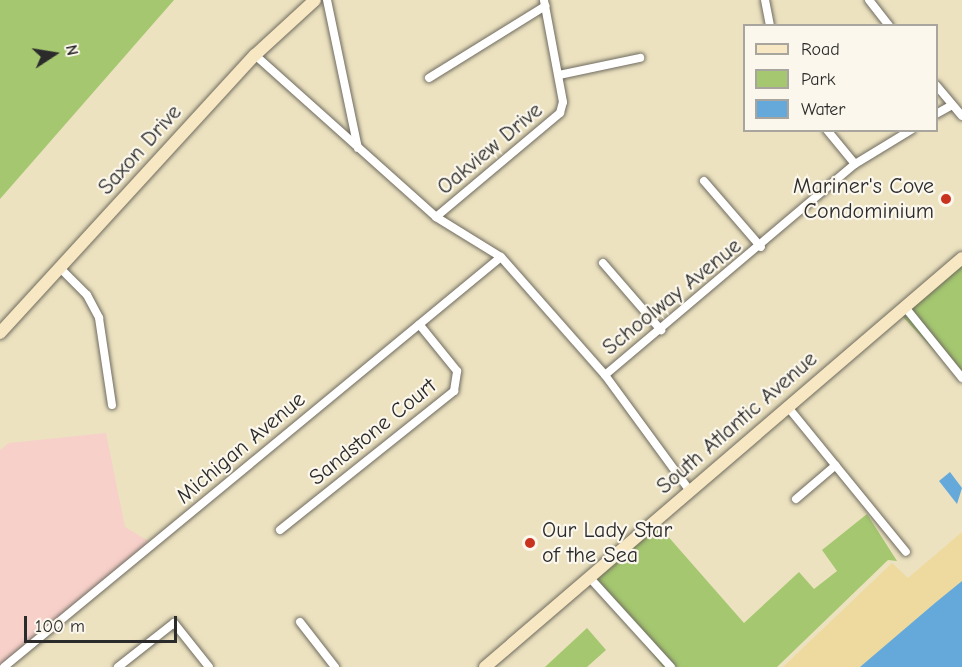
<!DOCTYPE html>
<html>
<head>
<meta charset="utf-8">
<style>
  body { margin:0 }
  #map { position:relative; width:962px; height:667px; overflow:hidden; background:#ece2c0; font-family:"Comic Neue",sans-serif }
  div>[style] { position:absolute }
  .built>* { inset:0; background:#f7d0ca }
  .green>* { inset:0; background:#a5c770 }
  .sand>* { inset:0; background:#eeda9e }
  .water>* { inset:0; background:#65a9da }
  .roads { filter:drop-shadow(0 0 2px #6f6b5f) drop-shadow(0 0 2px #6f6b5f) }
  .street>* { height:8px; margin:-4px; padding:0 4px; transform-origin:4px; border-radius:4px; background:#fff }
  .secondary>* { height:12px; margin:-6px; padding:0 6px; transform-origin:6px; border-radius:6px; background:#f7e8c3 }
  .dots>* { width:16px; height:16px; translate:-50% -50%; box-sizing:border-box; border:3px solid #fbf7ec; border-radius:50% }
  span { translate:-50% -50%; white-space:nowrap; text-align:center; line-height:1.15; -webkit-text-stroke:4.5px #fbf7ec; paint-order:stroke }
  .street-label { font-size:22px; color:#2b2b2b }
  .poi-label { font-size:22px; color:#2b2b2b }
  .right { translate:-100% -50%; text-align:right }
  .left { translate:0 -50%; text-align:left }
  .legend { position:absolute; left:743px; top:24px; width:195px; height:108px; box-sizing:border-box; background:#fbf7ec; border:2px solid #a8a59f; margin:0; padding:8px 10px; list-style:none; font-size:18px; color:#2b2b2b }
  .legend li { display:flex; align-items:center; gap:12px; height:30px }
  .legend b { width:30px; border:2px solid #a8a59f }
  .north { position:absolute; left:24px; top:24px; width:60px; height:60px; -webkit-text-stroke:4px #fbf7ec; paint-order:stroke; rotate:78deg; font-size:16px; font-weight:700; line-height:24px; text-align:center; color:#2b2b2b }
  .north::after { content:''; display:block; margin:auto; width:21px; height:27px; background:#2b2b2b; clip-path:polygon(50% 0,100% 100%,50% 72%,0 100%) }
  .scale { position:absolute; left:24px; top:616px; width:153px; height:27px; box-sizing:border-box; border:3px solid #2b2b2b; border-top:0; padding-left:8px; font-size:18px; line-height:21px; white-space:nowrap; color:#2b2b2b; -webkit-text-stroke:4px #fbf7ec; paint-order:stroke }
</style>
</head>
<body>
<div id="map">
  <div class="built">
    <div style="clip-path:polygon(106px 433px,125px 527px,153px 544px,0 667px,0 450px,9px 443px)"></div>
  </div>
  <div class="green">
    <div style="clip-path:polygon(0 0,174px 0,0 199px)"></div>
    <div style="clip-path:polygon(962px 265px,962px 380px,902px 316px)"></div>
    <div style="clip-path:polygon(867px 514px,897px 561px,888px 560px,777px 667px,663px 667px,593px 581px,658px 525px,744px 623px,799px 572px,814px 589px,837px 571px,822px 550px)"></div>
    <div style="clip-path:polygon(587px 628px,606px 650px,587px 667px,545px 667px)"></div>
  </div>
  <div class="sand">
    <div style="clip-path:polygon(962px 532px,962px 667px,783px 667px,892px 563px,908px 578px)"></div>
  </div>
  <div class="water">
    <div style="clip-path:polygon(950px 472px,962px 488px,957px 504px,939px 481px)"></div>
    <div style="clip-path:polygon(962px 581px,962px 667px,860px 667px,935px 603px)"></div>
  </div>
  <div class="roads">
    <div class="street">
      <div style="left:327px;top:0;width:151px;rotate:78.2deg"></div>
      <div style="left:765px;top:0;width:26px;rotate:79deg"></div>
      <div style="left:869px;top:0;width:33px;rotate:52deg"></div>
      <div style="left:255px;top:55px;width:243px;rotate:41.8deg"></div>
      <div style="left:436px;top:217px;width:76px;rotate:31.6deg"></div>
      <div style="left:501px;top:257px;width:157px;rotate:48.6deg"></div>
      <div style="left:605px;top:375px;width:144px;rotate:53.8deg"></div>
      <div style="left:559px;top:75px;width:83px;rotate:-11.9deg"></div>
      <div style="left:429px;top:78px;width:137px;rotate:-31.8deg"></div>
      <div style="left:936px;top:85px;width:40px;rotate:50deg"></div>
      <div style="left:936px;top:114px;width:18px;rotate:-29deg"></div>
      <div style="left:827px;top:130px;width:44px;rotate:50.5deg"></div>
      <div style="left:704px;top:181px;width:87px;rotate:49.2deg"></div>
      <div style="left:436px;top:217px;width:162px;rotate:-40deg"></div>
      <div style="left:560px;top:113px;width:11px;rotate:-75deg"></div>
      <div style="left:563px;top:102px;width:104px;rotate:-100.6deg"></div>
      <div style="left:603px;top:263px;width:89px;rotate:49.1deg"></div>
      <div style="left:60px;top:268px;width:38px;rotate:45deg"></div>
      <div style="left:87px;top:295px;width:26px;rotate:62deg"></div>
      <div style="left:99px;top:318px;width:88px;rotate:81.5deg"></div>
      <div style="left:905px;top:307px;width:91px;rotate:51.2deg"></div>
      <div style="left:605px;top:375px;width:327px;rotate:-40.2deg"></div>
      <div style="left:855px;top:164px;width:66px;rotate:-31.3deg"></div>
      <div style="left:787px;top:406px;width:188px;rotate:50.8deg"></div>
      <div style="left:796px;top:499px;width:52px;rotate:-40.4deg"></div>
      <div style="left:280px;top:530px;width:223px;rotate:-38.6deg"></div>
      <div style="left:454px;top:391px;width:20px;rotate:-81deg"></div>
      <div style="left:457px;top:371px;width:60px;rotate:-129deg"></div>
      <div style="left:589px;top:577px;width:122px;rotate:47.7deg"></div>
      <div style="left:300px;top:622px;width:57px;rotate:52.1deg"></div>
      <div style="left:4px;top:667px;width:644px;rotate:-39.52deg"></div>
      <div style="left:118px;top:667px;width:71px;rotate:-38.2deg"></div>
      <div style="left:174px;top:623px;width:56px;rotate:51.5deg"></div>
    </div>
    <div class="secondary">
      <div style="left:0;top:333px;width:377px;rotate:-47.5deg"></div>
      <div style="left:255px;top:55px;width:81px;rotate:-42.5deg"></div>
      <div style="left:485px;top:667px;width:628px;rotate:-40.61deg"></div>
    </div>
  </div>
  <div class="dots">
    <div style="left:946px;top:199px;background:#c8321e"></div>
    <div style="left:530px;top:543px;background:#c8321e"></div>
  </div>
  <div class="street-label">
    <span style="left:490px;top:149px;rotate:-40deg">Oakview Drive</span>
    <span style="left:140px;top:150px;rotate:-48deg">Saxon Drive</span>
    <span style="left:672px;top:297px;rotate:-39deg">Schoolway Avenue</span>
    <span style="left:737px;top:423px;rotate:-41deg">South Atlantic Avenue</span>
    <span style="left:373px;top:432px;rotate:-39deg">Sandstone Court</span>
    <span style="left:241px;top:448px;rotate:-40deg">Michigan Avenue</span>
  </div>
  <div class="poi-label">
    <span class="right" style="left:934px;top:199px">Mariner's Cove<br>Condominium</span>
    <span class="left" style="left:542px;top:543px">Our Lady Star<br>of the Sea</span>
  </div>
  <ul class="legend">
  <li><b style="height:8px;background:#f7e8c3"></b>Road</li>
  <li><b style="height:16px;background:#a5c770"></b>Park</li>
  <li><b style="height:16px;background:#65a9da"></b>Water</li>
  </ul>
  <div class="north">N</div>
  <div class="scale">100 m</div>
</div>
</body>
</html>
